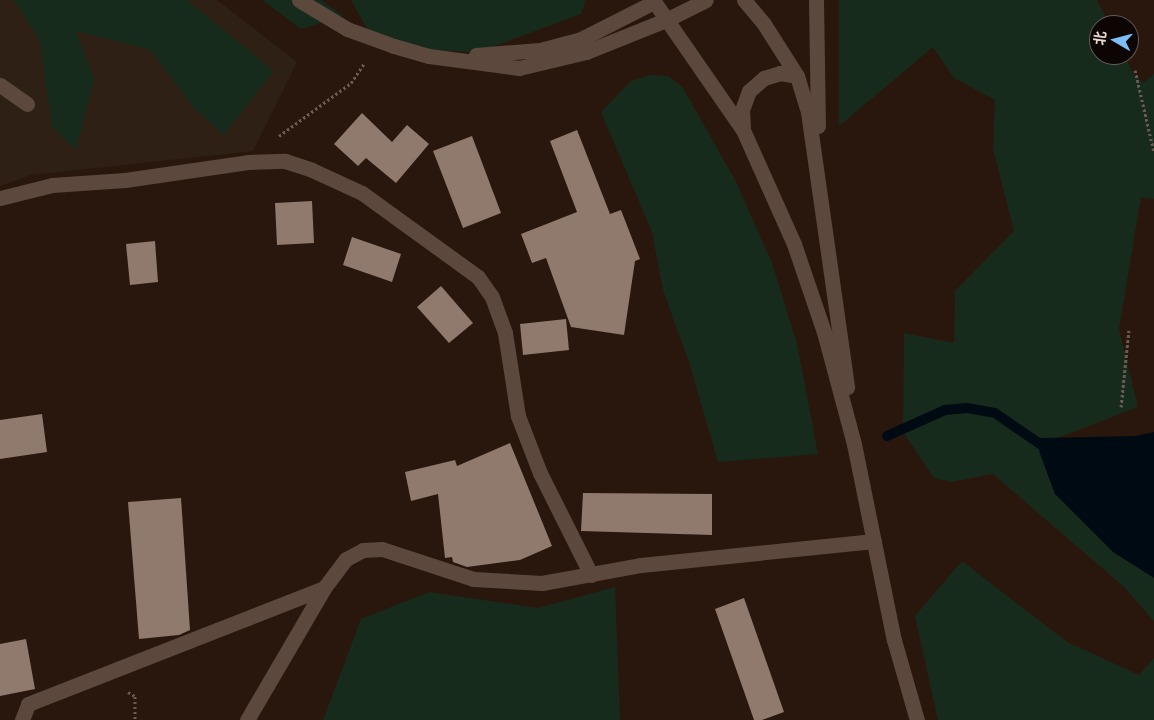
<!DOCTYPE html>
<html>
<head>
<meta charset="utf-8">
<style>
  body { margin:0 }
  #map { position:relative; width:1154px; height:720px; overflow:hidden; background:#29170e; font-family:"Exo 2","Noto Sans SC",sans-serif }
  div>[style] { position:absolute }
  .industrial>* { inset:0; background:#2e2014 }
  .green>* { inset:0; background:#172b1c }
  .water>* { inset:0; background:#000a13 }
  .stream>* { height:10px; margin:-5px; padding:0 5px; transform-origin:5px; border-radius:5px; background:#000a13 }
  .building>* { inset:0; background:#90796d }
  .path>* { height:3px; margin-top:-1.5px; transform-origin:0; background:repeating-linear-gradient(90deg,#6b5b53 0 2.5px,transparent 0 5px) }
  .lane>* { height:15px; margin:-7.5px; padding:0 7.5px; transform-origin:7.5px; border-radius:7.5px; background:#5d483e }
  .street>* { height:15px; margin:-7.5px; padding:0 7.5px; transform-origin:7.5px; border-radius:7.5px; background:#5d483e }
  .secondary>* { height:15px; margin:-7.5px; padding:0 7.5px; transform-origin:7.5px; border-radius:7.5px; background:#5d483e }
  span { translate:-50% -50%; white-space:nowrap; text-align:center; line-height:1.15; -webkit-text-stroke:5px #0c0503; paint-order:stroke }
  .north { position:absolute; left:1089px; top:15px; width:50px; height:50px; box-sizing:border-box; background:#0c0503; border:1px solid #625955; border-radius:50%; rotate:278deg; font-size:14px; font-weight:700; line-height:20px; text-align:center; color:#e4d7d0 }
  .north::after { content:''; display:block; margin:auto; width:18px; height:22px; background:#7bbef8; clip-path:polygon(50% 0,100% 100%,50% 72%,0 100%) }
</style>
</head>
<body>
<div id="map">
  <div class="industrial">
    <div style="clip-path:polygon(0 0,217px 0,297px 62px,253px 151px,31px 175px,0 186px)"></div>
  </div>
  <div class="green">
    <div style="clip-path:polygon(14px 0,187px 0,274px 71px,224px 135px,194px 108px,150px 50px,76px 31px,94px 79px,76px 150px,52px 127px,40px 41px)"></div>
    <div style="clip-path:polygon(262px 0,321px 0,343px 16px,301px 29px)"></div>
    <div style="clip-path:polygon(351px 0,586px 0,581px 14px,479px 52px,427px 50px,371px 36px)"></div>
    <div style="clip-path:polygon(839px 0,1097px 0,1109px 25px,1099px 25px,1099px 55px,1124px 55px,1133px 73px,1143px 83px,1154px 74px,1154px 199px,1141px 197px,1119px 329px,1138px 407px,1055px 439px,1074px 484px,1154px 549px,1154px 621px,1123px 586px,993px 474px,951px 482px,934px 478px,903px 432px,904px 333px,954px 343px,955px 291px,1014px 231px,993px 148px,995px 100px,954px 78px,933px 47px,839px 126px)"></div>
    <div style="clip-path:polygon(651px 75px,669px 76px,683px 88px,735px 180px,772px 263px,797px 344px,818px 454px,718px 462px,690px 365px,663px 290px,652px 232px,601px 112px,631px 81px)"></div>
    <div style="clip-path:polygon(962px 561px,1067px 642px,1139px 675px,1154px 658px,1154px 720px,938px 720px,915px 616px)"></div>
    <div style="clip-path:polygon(615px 587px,620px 720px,323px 720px,361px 619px,429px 592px,538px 608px)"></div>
  </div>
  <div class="water">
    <div style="clip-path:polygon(1154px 432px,1154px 578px,1113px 552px,1055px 494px,1039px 451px,1041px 438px,1135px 436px)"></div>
  </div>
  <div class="stream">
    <div style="left:887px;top:436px;width:64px;rotate:-24.1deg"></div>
    <div style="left:945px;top:410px;width:22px;rotate:-5deg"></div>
    <div style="left:967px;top:408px;width:28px;rotate:10deg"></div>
    <div style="left:995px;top:413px;width:55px;rotate:34.6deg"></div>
  </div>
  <div class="building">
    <div style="clip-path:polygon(362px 113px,392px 142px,407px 125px,429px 144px,396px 183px,366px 158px,358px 166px,334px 144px)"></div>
    <div style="clip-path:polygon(577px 130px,610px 214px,621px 210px,640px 259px,635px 261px,624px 335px,571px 327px,546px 258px,532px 263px,521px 234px,577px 212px,550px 141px)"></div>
    <div style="clip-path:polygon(472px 136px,501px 213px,463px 228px,433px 151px)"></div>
    <div style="clip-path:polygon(312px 201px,314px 243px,277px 245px,275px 203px)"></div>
    <div style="clip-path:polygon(352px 237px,401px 254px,392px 282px,343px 265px)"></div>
    <div style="clip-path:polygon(155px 241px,158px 282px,130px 285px,126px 244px)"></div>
    <div style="clip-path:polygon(441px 286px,473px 323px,449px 343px,417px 307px)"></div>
    <div style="clip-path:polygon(566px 319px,569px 350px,523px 355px,520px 324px)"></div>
    <div style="clip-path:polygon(42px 414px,47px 452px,0 459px,0 420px)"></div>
    <div style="clip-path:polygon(510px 443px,552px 546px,520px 560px,467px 567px,453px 562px,452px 557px,445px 558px,438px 494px,411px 501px,405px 472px,455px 460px,457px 466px)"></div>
    <div style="clip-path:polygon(583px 493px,712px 494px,712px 535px,581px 531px)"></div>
    <div style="clip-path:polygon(181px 498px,190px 630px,179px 635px,139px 639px,128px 502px)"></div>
    <div style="clip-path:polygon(744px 598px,784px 712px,762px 720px,754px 720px,715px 609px)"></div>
    <div style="clip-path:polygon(26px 639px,35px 689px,0 696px,0 644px)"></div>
  </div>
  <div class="path">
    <div style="left:1135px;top:70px;width:84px;rotate:77deg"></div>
    <div style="left:279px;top:136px;width:89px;rotate:-36.4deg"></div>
    <div style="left:351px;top:83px;width:25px;rotate:-56deg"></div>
    <div style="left:1121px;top:407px;width:77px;rotate:-84.1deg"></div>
    <div style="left:128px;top:692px;width:8px;rotate:30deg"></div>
    <div style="left:135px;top:696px;width:24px;rotate:90deg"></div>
  </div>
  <div class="lane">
    <div style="left:0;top:198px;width:54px;rotate:-14deg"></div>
    <div style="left:52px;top:185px;width:73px;rotate:-3.9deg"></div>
    <div style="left:125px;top:180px;width:124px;rotate:-8.3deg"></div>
    <div style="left:248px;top:162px;width:37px;rotate:-2deg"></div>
    <div style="left:285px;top:161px;width:28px;rotate:18deg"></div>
    <div style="left:312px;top:170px;width:55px;rotate:24.7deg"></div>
    <div style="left:362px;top:193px;width:143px;rotate:35.9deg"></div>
    <div style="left:478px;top:277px;width:24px;rotate:55deg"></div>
    <div style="left:492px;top:297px;width:38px;rotate:70deg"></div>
    <div style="left:505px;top:333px;width:84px;rotate:81.1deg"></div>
    <div style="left:518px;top:416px;width:61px;rotate:68.9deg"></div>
    <div style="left:540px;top:473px;width:114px;rotate:63.4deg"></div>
    <div style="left:22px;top:720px;width:17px;rotate:-69deg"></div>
    <div style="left:28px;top:704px;width:318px;rotate:-21.4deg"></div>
    <div style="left:247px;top:720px;width:153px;rotate:-59.7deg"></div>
    <div style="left:324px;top:588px;width:36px;rotate:-53deg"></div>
    <div style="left:346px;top:559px;width:19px;rotate:-28deg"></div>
    <div style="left:363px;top:550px;width:19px;rotate:-3deg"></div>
    <div style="left:382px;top:549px;width:96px;rotate:18.2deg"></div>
    <div style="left:473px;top:579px;width:69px;rotate:3.3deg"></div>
    <div style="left:542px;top:583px;width:101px;rotate:-10.3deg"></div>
    <div style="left:641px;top:565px;width:234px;rotate:-5.9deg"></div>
  </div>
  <div class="street">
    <div style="left:299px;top:0;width:56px;rotate:31.1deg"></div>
    <div style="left:347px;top:29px;width:50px;rotate:19.9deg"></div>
    <div style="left:394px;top:46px;width:36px;rotate:16deg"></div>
    <div style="left:429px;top:56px;width:91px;rotate:7.6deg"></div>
    <div style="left:519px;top:68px;width:69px;rotate:-13.4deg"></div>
    <div style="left:586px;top:52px;width:88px;rotate:-21.9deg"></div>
    <div style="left:476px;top:55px;width:64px;rotate:-4.5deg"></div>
    <div style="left:540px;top:50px;width:42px;rotate:-15deg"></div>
    <div style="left:581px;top:39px;width:82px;rotate:-26.9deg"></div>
    <div style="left:0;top:85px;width:33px;rotate:35deg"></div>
  </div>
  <div class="secondary">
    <div style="left:653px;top:0;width:158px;rotate:55.3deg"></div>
    <div style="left:743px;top:130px;width:125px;rotate:65.9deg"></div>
    <div style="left:794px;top:244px;width:93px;rotate:71.2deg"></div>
    <div style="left:824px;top:332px;width:116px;rotate:75deg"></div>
    <div style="left:854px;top:444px;width:200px;rotate:78.5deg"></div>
    <div style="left:894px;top:640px;width:83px;rotate:74deg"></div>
    <div style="left:744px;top:0;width:31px;rotate:50deg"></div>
    <div style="left:764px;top:24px;width:62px;rotate:57.6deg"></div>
    <div style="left:797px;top:76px;width:38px;rotate:73deg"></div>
    <div style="left:808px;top:112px;width:278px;rotate:81.9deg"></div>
    <div style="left:816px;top:0;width:126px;rotate:89.1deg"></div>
    <div style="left:668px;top:19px;width:42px;rotate:-26.6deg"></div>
    <div style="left:743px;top:128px;width:18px;rotate:-93deg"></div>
    <div style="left:742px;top:110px;width:20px;rotate:-70deg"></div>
    <div style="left:749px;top:91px;width:20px;rotate:-41deg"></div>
    <div style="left:764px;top:78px;width:17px;rotate:-17deg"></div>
    <div style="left:780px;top:73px;width:17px;rotate:10deg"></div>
  </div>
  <div class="north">北</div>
</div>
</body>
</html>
